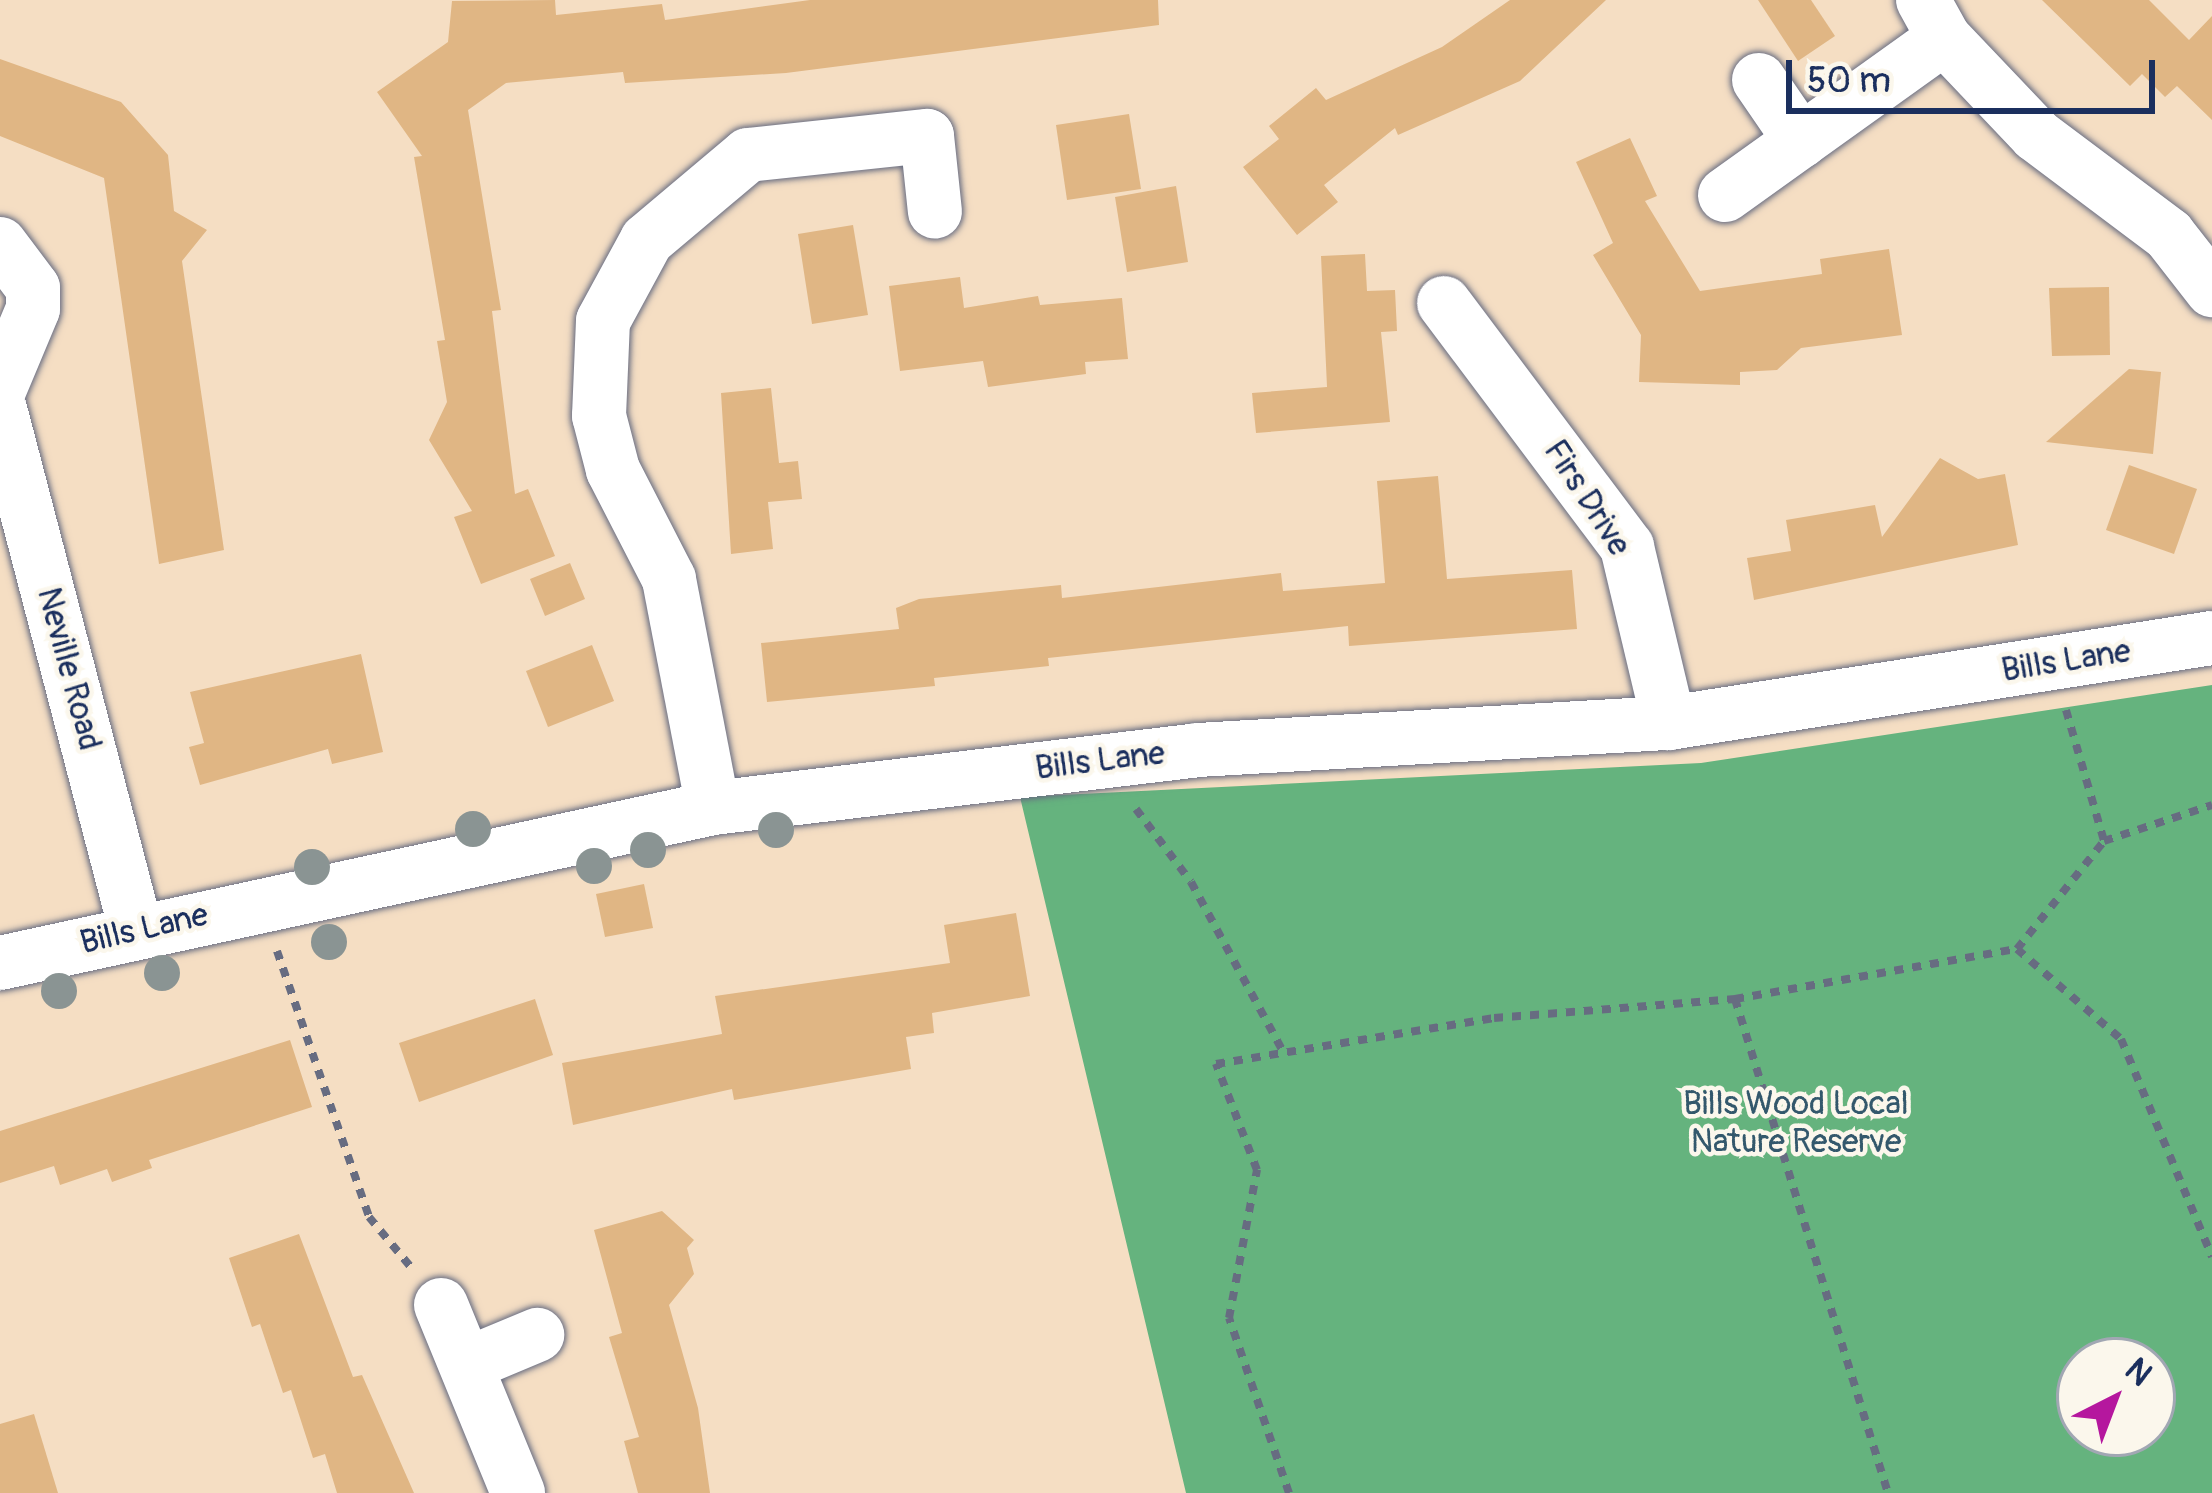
<!DOCTYPE html>
<html>
<head>
<meta charset="utf-8">
<style>
  body { margin:0 }
  #map { position:relative; width:2212px; height:1493px; overflow:hidden; background:#f5dec3; font-family:Pangolin,sans-serif }
  div>[style] { position:absolute }
  .forest>* { inset:0; background:#65b37e }
  .building>* { inset:0; background:#e0b684 }
  .path>* { height:8px; margin-top:-4px; transform-origin:0; background:repeating-linear-gradient(90deg,#676c81 0 9px,transparent 0 18px) }
  .roads { filter:drop-shadow(0 0 3px #676c81) drop-shadow(0 0 3px #676c81) }
  .minor>* { height:54px; margin:-27px; padding:0 27px; transform-origin:27px; border-radius:27px; background:#fff }
  .trees>* { width:36px; height:36px; margin:-18px; border-radius:50%; background:#8a9493 }
  span { translate:-50% -50%; white-space:nowrap; text-align:center; line-height:1.15; -webkit-text-stroke:9px #fbf7ec; paint-order:stroke }
  .street-label { font-size:33px; color:#1b2f5e }
  .park-label { font-size:33px; color:#33586c }
  .north { position:absolute; left:2056px; top:1337px; width:120px; height:120px; box-sizing:border-box; background:#fbf7ec; border:3px solid #a1a7b3; border-radius:50%; rotate:42deg; font-size:33px; font-weight:700; line-height:48px; text-align:center; color:#1b2f5e }
  .north::after { content:''; display:block; margin:auto; width:42px; height:54px; background:#b5179e; clip-path:polygon(50% 0,100% 100%,50% 72%,0 100%) }
  .scale { position:absolute; left:1786px; top:60px; width:369px; height:54px; box-sizing:border-box; border:6px solid #1b2f5e; border-top:0; padding-left:15px; font-size:36px; line-height:42px; white-space:nowrap; color:#1b2f5e; -webkit-text-stroke:9px #fbf7ec; paint-order:stroke }
</style>
</head>
<body>
<div id="map">
  <div class="forest">
    <div style="clip-path:polygon(evenodd,2212px 685px,2212px 1493px,1186px 1493px,1020px 797px,1701px 763px,2212px 685px,2080px 1361px,2152px 1361px,2152px 1433px,2080px 1433px,2080px 1361px)"></div>
  </div>
  <div class="building">
    <div style="clip-path:polygon(555px 0,556px 15px,662px 4px,665px 20px,810px 0,1158px 0,1159px 25px,786px 73px,625px 83px,623px 72px,506px 83px,468px 110px,501px 310px,492px 311px,515px 494px,528px 489px,555px 556px,481px 584px,454px 517px,472px 511px,429px 440px,447px 402px,437px 341px,445px 340px,414px 157px,422px 156px,377px 92px,448px 42px,452px 1px)"></div>
    <div style="clip-path:polygon(1510px 0,1606px 0,1520px 81px,1398px 135px,1395px 128px,1324px 185px,1338px 202px,1297px 235px,1243px 167px,1279px 139px,1269px 126px,1316px 88px,1326px 100px,1442px 47px)"></div>
    <div style="clip-path:polygon(1758px 0,1811px 0,1835px 36px,1798px 61px)"></div>
    <div style="clip-path:polygon(2042px 0,2149px 0,2189px 40px,2212px 16px,2212px 120px,2177px 86px,2165px 97px,2142px 74px,2130px 86px)"></div>
    <div style="clip-path:polygon(0 59px,121px 102px,168px 155px,174px 211px,207px 230px,182px 261px,224px 550px,159px 564px,104px 178px,0 136px)"></div>
    <div style="clip-path:polygon(1129px 114px,1141px 189px,1067px 200px,1056px 125px)"></div>
    <div style="clip-path:polygon(1630px 138px,1657px 196px,1645px 201px,1700px 291px,1822px 274px,1820px 259px,1889px 249px,1902px 335px,1801px 348px,1777px 370px,1740px 372px,1740px 385px,1639px 382px,1641px 335px,1593px 255px,1613px 243px,1576px 162px)"></div>
    <div style="clip-path:polygon(1176px 186px,1188px 262px,1127px 272px,1115px 197px)"></div>
    <div style="clip-path:polygon(853px 225px,868px 315px,812px 324px,798px 234px)"></div>
    <div style="clip-path:polygon(1365px 254px,1367px 291px,1395px 290px,1397px 331px,1381px 332px,1390px 422px,1256px 433px,1252px 393px,1327px 387px,1321px 256px)"></div>
    <div style="clip-path:polygon(960px 277px,964px 308px,1038px 296px,1040px 305px,1122px 298px,1128px 359px,1085px 362px,1086px 374px,988px 387px,983px 361px,900px 371px,889px 286px)"></div>
    <div style="clip-path:polygon(2109px 287px,2110px 355px,2052px 356px,2049px 288px)"></div>
    <div style="clip-path:polygon(2129px 369px,2161px 372px,2153px 454px,2046px 442px)"></div>
    <div style="clip-path:polygon(771px 388px,779px 463px,798px 461px,802px 499px,768px 502px,773px 549px,731px 554px,721px 393px)"></div>
    <div style="clip-path:polygon(1940px 458px,1978px 479px,2005px 474px,2018px 545px,1754px 600px,1747px 558px,1791px 551px,1786px 520px,1875px 505px,1882px 537px)"></div>
    <div style="clip-path:polygon(2129px 465px,2197px 489px,2174px 554px,2106px 530px)"></div>
    <div style="clip-path:polygon(1438px 476px,1447px 579px,1572px 570px,1577px 629px,1349px 646px,1348px 626px,1048px 658px,1049px 666px,934px 678px,935px 686px,767px 702px,761px 643px,899px 629px,896px 608px,919px 599px,1061px 585px,1062px 598px,1281px 573px,1283px 591px,1385px 583px,1377px 481px)"></div>
    <div style="clip-path:polygon(570px 563px,585px 599px,545px 616px,530px 579px)"></div>
    <div style="clip-path:polygon(592px 645px,614px 701px,548px 727px,526px 671px)"></div>
    <div style="clip-path:polygon(361px 654px,383px 752px,332px 764px,328px 749px,200px 785px,189px 747px,204px 743px,190px 692px)"></div>
    <div style="clip-path:polygon(644px 884px,653px 928px,605px 937px,596px 894px)"></div>
    <div style="clip-path:polygon(1016px 913px,1030px 996px,932px 1013px,934px 1033px,906px 1037px,911px 1069px,734px 1100px,732px 1089px,573px 1125px,562px 1063px,722px 1034px,715px 996px,950px 963px,944px 925px)"></div>
    <div style="clip-path:polygon(535px 999px,553px 1055px,419px 1102px,399px 1043px)"></div>
    <div style="clip-path:polygon(290px 1040px,312px 1107px,149px 1160px,152px 1168px,112px 1182px,107px 1169px,60px 1185px,54px 1166px,0 1183px,0 1131px)"></div>
    <div style="clip-path:polygon(662px 1211px,694px 1240px,687px 1248px,694px 1274px,669px 1305px,698px 1408px,710px 1493px,638px 1493px,624px 1441px,639px 1437px,609px 1337px,622px 1333px,594px 1230px)"></div>
    <div style="clip-path:polygon(299px 1234px,353px 1377px,362px 1375px,414px 1493px,337px 1493px,325px 1454px,313px 1458px,291px 1390px,283px 1393px,260px 1324px,252px 1327px,229px 1258px)"></div>
    <div style="clip-path:polygon(34px 1414px,58px 1493px,0 1493px,0 1424px)"></div>
  </div>
  <div class="path">
    <div style="left:2066px;top:710px;width:136px;rotate:73.8deg"></div>
    <div style="left:1136px;top:809px;width:91px;rotate:53deg"></div>
    <div style="left:1191px;top:882px;width:195px;rotate:61.5deg"></div>
    <div style="left:2017px;top:949px;width:139px;rotate:-51.1deg"></div>
    <div style="left:2104px;top:841px;width:114px;rotate:-18.4deg"></div>
    <div style="left:277px;top:951px;width:281px;rotate:70.9deg"></div>
    <div style="left:369px;top:1217px;width:64px;rotate:50.1deg"></div>
    <div style="left:1735px;top:999px;width:517px;rotate:72.79deg"></div>
    <div style="left:1289px;top:1493px;width:185px;rotate:-108.9deg"></div>
    <div style="left:1229px;top:1318px;width:151px;rotate:-79.3deg"></div>
    <div style="left:1257px;top:1170px;width:114px;rotate:-111.1deg"></div>
    <div style="left:1216px;top:1064px;width:282px;rotate:-9.4deg"></div>
    <div style="left:1494px;top:1018px;width:242px;rotate:-4.5deg"></div>
    <div style="left:1735px;top:999px;width:286px;rotate:-10.1deg"></div>
    <div style="left:2017px;top:949px;width:138px;rotate:40.9deg"></div>
    <div style="left:2121px;top:1039px;width:236px;rotate:67.3deg"></div>
  </div>
  <div class="roads">
    <div class="minor">
      <div style="left:1923px;top:0;width:43px;rotate:61.1deg"></div>
      <div style="left:1944px;top:38px;width:134px;rotate:46.5deg"></div>
      <div style="left:2036px;top:135px;width:166px;rotate:36.9deg"></div>
      <div style="left:2169px;top:235px;width:70px;rotate:52deg"></div>
      <div style="left:1759px;top:80px;width:74px;rotate:55.5deg"></div>
      <div style="left:1725px;top:195px;width:269px;rotate:-35.6deg"></div>
      <div style="left:0;top:244px;width:55px;rotate:53.1deg"></div>
      <div style="left:33px;top:288px;width:21px;rotate:90deg"></div>
      <div style="left:33px;top:309px;width:86px;rotate:112.7deg"></div>
      <div style="left:1444px;top:303px;width:305px;rotate:53.1deg"></div>
      <div style="left:1627px;top:547px;width:181px;rotate:76.6deg"></div>
      <div style="left:0;top:409px;width:538px;rotate:75.37deg"></div>
      <div style="left:713px;top:808px;width:233px;rotate:-100.9deg"></div>
      <div style="left:669px;top:579px;width:123px;rotate:-117.2deg"></div>
      <div style="left:613px;top:470px;width:56px;rotate:-104.5deg"></div>
      <div style="left:599px;top:416px;width:95px;rotate:-87.6deg"></div>
      <div style="left:603px;top:321px;width:92px;rotate:-61.5deg"></div>
      <div style="left:647px;top:240px;width:132px;rotate:-40.1deg"></div>
      <div style="left:748px;top:155px;width:180px;rotate:-6.1deg"></div>
      <div style="left:927px;top:136px;width:76px;rotate:84deg"></div>
      <div style="left:0;top:963px;width:730px;rotate:-12.26deg"></div>
      <div style="left:713px;top:808px;width:488px;rotate:-6.8deg"></div>
      <div style="left:1198px;top:750px;width:472px;rotate:-3.3deg"></div>
      <div style="left:1669px;top:723px;width:550px;rotate:-8.9deg"></div>
      <div style="left:441px;top:1305px;width:203px;rotate:67.7deg"></div>
      <div style="left:470px;top:1363px;width:73px;rotate:-22.7deg"></div>
    </div>
  </div>
  <div class="trees">
    <div style="left:473px;top:829px"></div>
    <div style="left:776px;top:830px"></div>
    <div style="left:648px;top:850px"></div>
    <div style="left:594px;top:866px"></div>
    <div style="left:312px;top:867px"></div>
    <div style="left:329px;top:942px"></div>
    <div style="left:162px;top:973px"></div>
    <div style="left:59px;top:991px"></div>
  </div>
  <div class="street-label">
    <span style="left:1587px;top:498px;rotate:57deg">Firs Drive</span>
    <span style="left:2066px;top:661px;rotate:-9deg">Bills Lane</span>
    <span style="left:69px;top:669px;rotate:75deg">Neville Road</span>
    <span style="left:1100px;top:761px;rotate:-7deg">Bills Lane</span>
    <span style="left:144px;top:929px;rotate:-13deg">Bills Lane</span>
  </div>
  <div class="park-label">
    <span style="left:1796px;top:1123px">Bills Wood Local<br>Nature Reserve</span>
  </div>
  <div class="north">N</div>
  <div class="scale">50 m</div>
</div>
</body>
</html>
